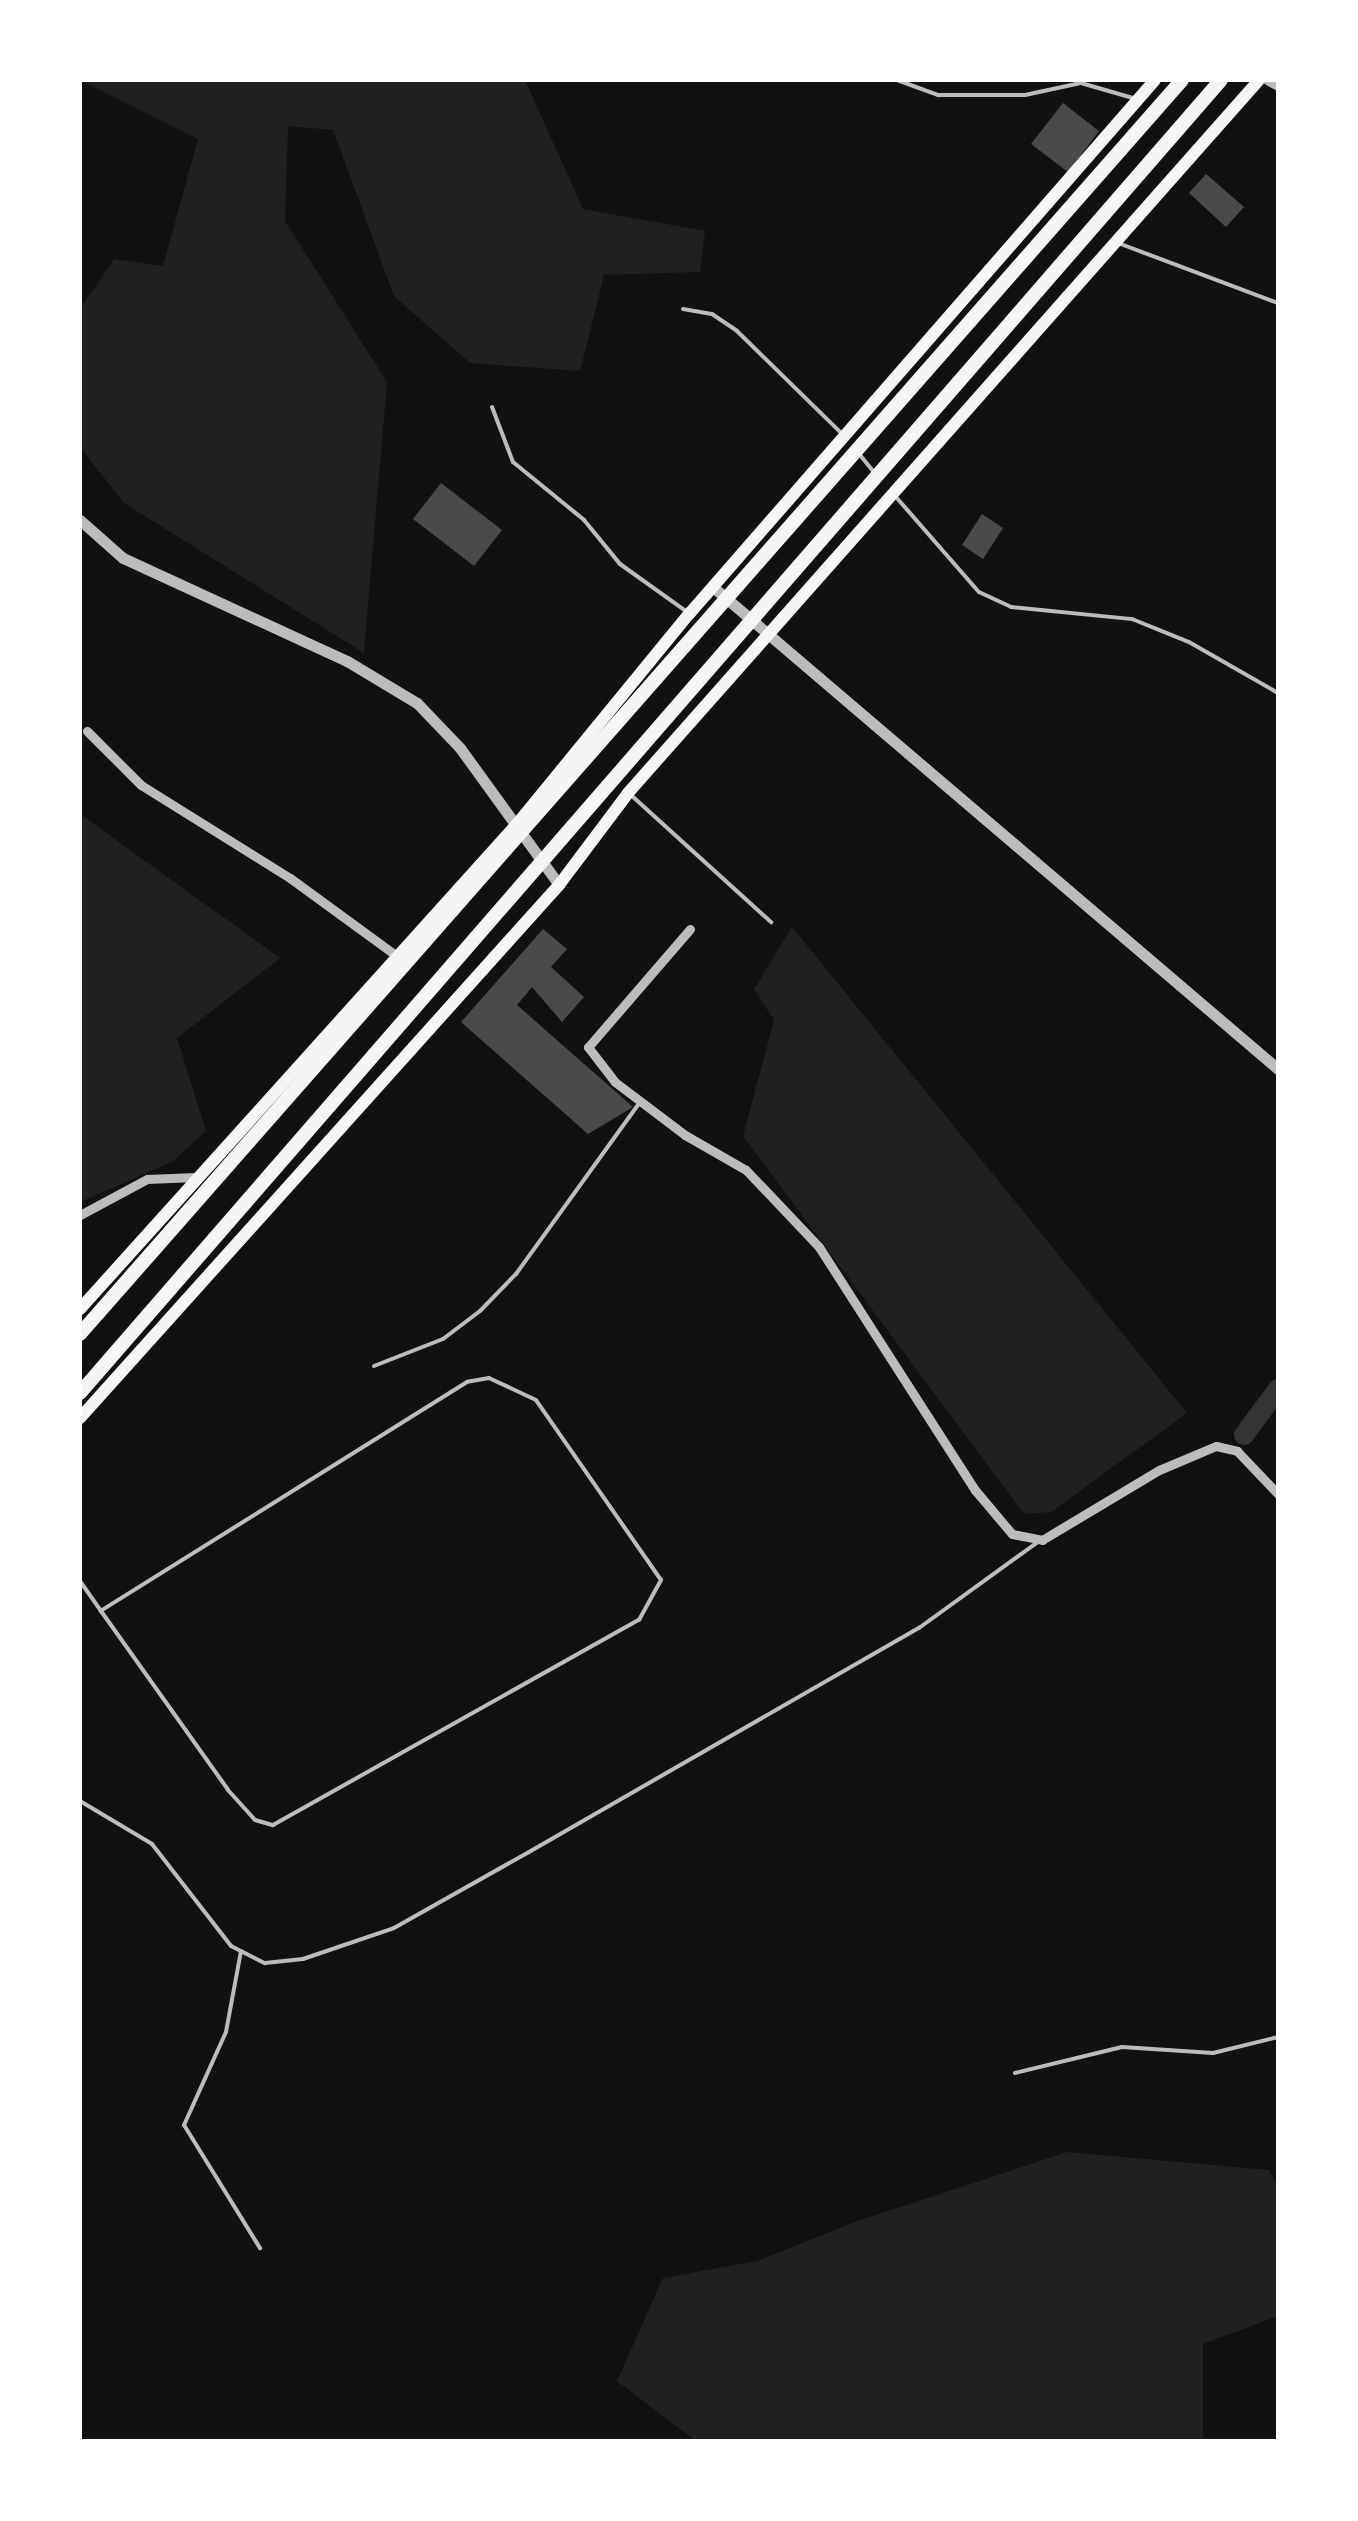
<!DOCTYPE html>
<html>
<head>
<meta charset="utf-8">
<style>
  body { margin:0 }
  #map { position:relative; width:1358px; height:2521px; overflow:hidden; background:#111; font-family:Roboto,sans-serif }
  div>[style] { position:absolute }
  .green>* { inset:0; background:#202020 }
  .canal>* { height:20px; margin:-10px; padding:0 10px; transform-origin:10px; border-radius:10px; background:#333 }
  .building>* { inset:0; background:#4a4a4a }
  .service>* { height:4px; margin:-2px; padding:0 2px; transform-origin:2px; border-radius:2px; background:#bcbcbc }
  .minor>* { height:9px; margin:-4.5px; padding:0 4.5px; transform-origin:4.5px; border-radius:4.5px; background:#bcbcbc }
  .tertiary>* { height:11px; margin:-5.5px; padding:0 5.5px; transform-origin:5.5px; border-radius:5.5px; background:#bcbcbc }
  .secondary>* { height:12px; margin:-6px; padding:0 6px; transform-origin:6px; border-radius:6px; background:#f5f5f5 }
  .trunk>* { height:14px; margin:-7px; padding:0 7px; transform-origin:7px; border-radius:7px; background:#f5f5f5 }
  span { translate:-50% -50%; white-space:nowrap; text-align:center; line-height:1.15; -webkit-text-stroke:8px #fff; paint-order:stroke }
  .frame { position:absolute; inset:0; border:82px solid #fff; pointer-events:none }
</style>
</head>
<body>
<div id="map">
  <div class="green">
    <div style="clip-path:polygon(80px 80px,525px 80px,583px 209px,705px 231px,700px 272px,604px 275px,580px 371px,470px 363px,394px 296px,333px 130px,288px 126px,285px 221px,387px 382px,364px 653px,124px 503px,80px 447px,80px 309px,114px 259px,163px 266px,198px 139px)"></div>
    <div style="clip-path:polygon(80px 814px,280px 958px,177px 1038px,206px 1131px,172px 1162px,80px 1202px)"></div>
    <div style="clip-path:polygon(792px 927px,1187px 1413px,1051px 1512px,1024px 1514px,743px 1136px,774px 1020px,754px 989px)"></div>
    <div style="clip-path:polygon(1067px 2152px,1269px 2170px,1278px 2186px,1278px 2316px,1203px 2344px,1203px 2441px,696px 2441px,617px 2381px,663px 2278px,757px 2261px,852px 2223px)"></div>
  </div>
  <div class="canal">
    <div style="left:1244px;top:1435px;width:57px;rotate:-53.5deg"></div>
  </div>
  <div class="building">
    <div style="clip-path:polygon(1063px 103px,1099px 131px,1068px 172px,1031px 144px)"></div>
    <div style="clip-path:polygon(1206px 174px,1244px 207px,1226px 227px,1189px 193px)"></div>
    <div style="clip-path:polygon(441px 483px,502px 530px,474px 566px,413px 519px)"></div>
    <div style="clip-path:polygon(982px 514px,1003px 528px,983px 559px,962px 545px)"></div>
    <div style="clip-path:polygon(543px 929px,567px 949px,551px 967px,584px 997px,562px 1022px,532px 987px,517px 1005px,633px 1107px,588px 1134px,461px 1022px)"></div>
  </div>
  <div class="service">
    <div style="left:897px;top:80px;width:44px;rotate:20.1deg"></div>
    <div style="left:938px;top:95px;width:87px"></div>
    <div style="left:1025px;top:95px;width:57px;rotate:-12.1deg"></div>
    <div style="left:1081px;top:83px;width:54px;rotate:16.1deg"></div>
    <div style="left:1118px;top:243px;width:171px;rotate:20.6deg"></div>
    <div style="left:683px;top:309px;width:29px;rotate:10deg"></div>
    <div style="left:712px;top:314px;width:30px;rotate:34deg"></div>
    <div style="left:737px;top:331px;width:146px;rotate:44.4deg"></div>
    <div style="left:492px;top:407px;width:59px;rotate:69.1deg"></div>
    <div style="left:513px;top:462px;width:92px;rotate:39.2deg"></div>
    <div style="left:584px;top:520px;width:57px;rotate:50.7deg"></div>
    <div style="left:620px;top:564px;width:81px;rotate:35.5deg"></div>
    <div style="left:860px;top:455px;width:21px;rotate:51deg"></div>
    <div style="left:896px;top:497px;width:126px;rotate:48.9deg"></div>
    <div style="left:979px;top:592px;width:35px;rotate:25deg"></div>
    <div style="left:1011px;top:607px;width:122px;rotate:5.7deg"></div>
    <div style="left:1132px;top:619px;width:61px;rotate:22deg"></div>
    <div style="left:1189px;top:642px;width:103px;rotate:29.8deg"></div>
    <div style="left:632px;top:796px;width:188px;rotate:42.2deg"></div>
    <div style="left:374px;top:1366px;width:74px;rotate:-21.4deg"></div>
    <div style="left:443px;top:1339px;width:46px;rotate:-37.1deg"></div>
    <div style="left:480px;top:1311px;width:52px;rotate:-45.8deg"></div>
    <div style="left:516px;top:1274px;width:213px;rotate:-54.2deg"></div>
    <div style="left:80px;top:1581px;width:37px;rotate:55deg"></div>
    <div style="left:101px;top:1611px;width:219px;rotate:54.6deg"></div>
    <div style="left:228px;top:1790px;width:40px;rotate:48deg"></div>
    <div style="left:255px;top:1820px;width:19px;rotate:16deg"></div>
    <div style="left:273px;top:1825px;width:420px;rotate:-29.3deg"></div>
    <div style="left:639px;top:1620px;width:46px;rotate:-61.2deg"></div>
    <div style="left:661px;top:1580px;width:219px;rotate:-124.8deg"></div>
    <div style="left:536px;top:1400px;width:52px;rotate:-154.9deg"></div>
    <div style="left:489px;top:1378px;width:22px;rotate:170deg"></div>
    <div style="left:467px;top:1382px;width:432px;rotate:148deg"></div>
    <div style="left:80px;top:1801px;width:84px;rotate:30.8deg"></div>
    <div style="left:152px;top:1844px;width:129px;rotate:52.2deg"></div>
    <div style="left:231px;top:1946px;width:38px;rotate:27deg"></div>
    <div style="left:265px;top:1963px;width:38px;rotate:-6deg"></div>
    <div style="left:303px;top:1959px;width:96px;rotate:-18.8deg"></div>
    <div style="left:394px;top:1928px;width:155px;rotate:-29.4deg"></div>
    <div style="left:529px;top:1852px;width:450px;rotate:-29.9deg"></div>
    <div style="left:919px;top:1628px;width:147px;rotate:-35.9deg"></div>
    <div style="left:241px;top:1951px;width:82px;rotate:100.5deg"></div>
    <div style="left:226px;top:2032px;width:102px;rotate:114.3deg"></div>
    <div style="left:184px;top:2125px;width:145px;rotate:58.3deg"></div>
    <div style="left:1015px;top:2073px;width:110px;rotate:-13.7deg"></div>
    <div style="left:1122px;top:2047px;width:91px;rotate:3.8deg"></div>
    <div style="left:1213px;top:2053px;width:67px;rotate:-13.8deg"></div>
  </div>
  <div class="minor">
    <div style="left:1267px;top:80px;width:13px;rotate:29deg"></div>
    <div style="left:87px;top:731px;width:76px;rotate:45deg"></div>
    <div style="left:141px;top:785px;width:176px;rotate:32deg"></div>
    <div style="left:290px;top:878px;width:132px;rotate:36.1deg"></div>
    <div style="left:690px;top:929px;width:156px;rotate:130.8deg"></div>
    <div style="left:588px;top:1047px;width:44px;rotate:52.4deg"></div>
    <div style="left:615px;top:1082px;width:88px;rotate:37.1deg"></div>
    <div style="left:685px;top:1135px;width:70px;rotate:29.8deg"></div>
    <div style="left:746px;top:1170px;width:106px;rotate:46.5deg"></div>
    <div style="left:819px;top:1247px;width:289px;rotate:57.3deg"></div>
    <div style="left:975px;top:1490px;width:57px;rotate:49.9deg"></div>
    <div style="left:1012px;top:1534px;width:31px;rotate:11deg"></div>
    <div style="left:1042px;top:1540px;width:136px;rotate:-30.9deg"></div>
    <div style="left:1159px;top:1470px;width:62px;rotate:-22.8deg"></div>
    <div style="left:1216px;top:1446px;width:22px;rotate:13deg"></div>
    <div style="left:1237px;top:1451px;width:59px;rotate:46.4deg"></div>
    <div style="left:80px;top:1215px;width:76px;rotate:-28.2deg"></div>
    <div style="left:147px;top:1179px;width:49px;rotate:-2.3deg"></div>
  </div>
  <div class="tertiary">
    <div style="left:80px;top:520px;width:57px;rotate:41.5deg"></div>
    <div style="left:123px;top:558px;width:247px;rotate:24.7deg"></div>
    <div style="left:347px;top:661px;width:82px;rotate:31deg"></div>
    <div style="left:417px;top:703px;width:62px;rotate:46.3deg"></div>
    <div style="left:460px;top:748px;width:169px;rotate:54.1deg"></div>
    <div style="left:713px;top:587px;width:743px;rotate:40.47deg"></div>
  </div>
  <div class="secondary">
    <div style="left:80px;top:1309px;width:653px;rotate:-47.98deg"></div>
    <div style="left:517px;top:824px;width:273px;rotate:-50.7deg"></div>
    <div style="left:690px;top:613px;width:707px;rotate:-48.9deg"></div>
    <div style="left:80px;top:1418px;width:717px;rotate:-48.05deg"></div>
    <div style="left:559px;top:885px;width:115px;rotate:-53.1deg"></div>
    <div style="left:628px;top:793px;width:952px;rotate:-48.49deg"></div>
  </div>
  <div class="trunk">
    <div style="left:80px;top:1334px;width:1669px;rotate:-48.69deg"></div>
    <div style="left:80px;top:1393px;width:1739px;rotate:-49.01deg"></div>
  </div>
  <div class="frame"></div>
</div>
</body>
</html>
